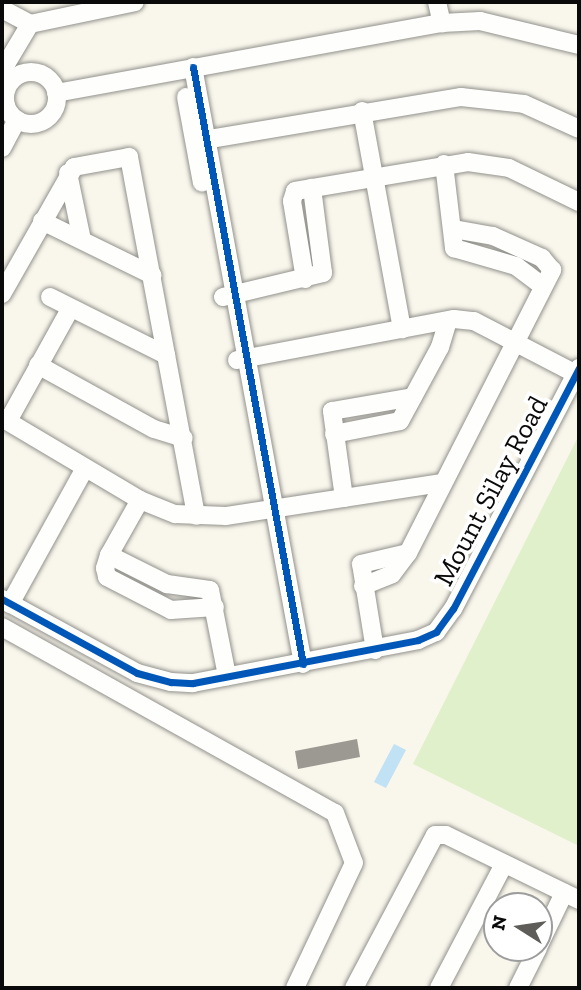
<!DOCTYPE html>
<html>
<head>
<meta charset="utf-8">
<style>
  body { margin:0 }
  #map { position:relative; width:581px; height:990px; overflow:hidden; background:#f9f7ec; font-family:"Zilla Slab",serif }
  div>[style] { position:absolute }
  .green>* { inset:0; background:#e0f0ca }
  .water>* { inset:0; background:#c1e1f5 }
  .building>* { inset:0; background:#9c9993 }
  .roads { filter:drop-shadow(0 0 2px #92918c) drop-shadow(0 0 2px #92918c) }
  .minor>* { height:18px; margin:-9px; padding:0 9px; transform-origin:9px; border-radius:9px; background:#fefefc }
  .minor>.ring { margin:-9px; padding:0; box-sizing:content-box; background:none; border:18px solid #fefefc; border-radius:50% }
  .cycleway>* { height:7px; margin:-3.5px; padding:0 3.5px; transform-origin:3.5px; border-radius:3.5px; background:#0057b8 }
  span { translate:-50% -50%; white-space:nowrap; text-align:center; line-height:1.15; -webkit-text-stroke:7px #fff; paint-order:stroke }
  .street-label { font-size:28px; color:#0a0a0a }
  .frame { position:absolute; inset:0; border:4px solid #0a0a0a; pointer-events:none }
  .north { position:absolute; left:483px; top:892px; width:70px; height:70px; box-sizing:border-box; background:#fff; border:2px solid #9d9d9d; border-radius:50%; rotate:282deg; font-size:19px; font-weight:700; line-height:28px; text-align:center; color:#0a0a0a }
  .north::after { content:''; display:block; margin:auto; width:24px; height:32px; background:#5e5d59; clip-path:polygon(50% 0,100% 100%,50% 72%,0 100%) }
</style>
</head>
<body>
<div id="map">
  <div class="green">
    <div style="clip-path:polygon(579px 435px,579px 846px,413px 764px)"></div>
  </div>
  <div class="water">
    <div style="clip-path:polygon(394px 744px,406px 750px,386px 788px,374px 782px)"></div>
  </div>
  <div class="building">
    <div style="clip-path:polygon(357px 739px,360px 757px,298px 769px,295px 751px)"></div>
  </div>
  <div class="roads">
    <div class="minor">
      <div style="left:437px;top:2px;width:22px;rotate:77deg"></div>
      <div style="left:2px;top:9px;width:32px;rotate:28deg"></div>
      <div style="left:193px;top:67px;width:607px;rotate:79.56deg"></div>
      <div style="left:2px;top:71px;width:55px;rotate:-59.2deg"></div>
      <div style="left:30px;top:24px;width:107px;rotate:-11.8deg"></div>
      <div class="ring" style="left:5px;top:72px;width:34px;height:34px"></div>
      <div style="left:56px;top:93px;width:392px;rotate:-10.3deg"></div>
      <div style="left:442px;top:23px;width:38px;rotate:-3deg"></div>
      <div style="left:480px;top:21px;width:102px;rotate:13.6deg"></div>
      <div style="left:186px;top:97px;width:87px;rotate:79.5deg"></div>
      <div style="left:362px;top:111px;width:222px;rotate:79.6deg"></div>
      <div style="left:198px;top:141px;width:267px;rotate:-9.5deg"></div>
      <div style="left:461px;top:97px;width:63px;rotate:6.3deg"></div>
      <div style="left:524px;top:104px;width:60px;rotate:24.4deg"></div>
      <div style="left:2px;top:148px;width:32px;rotate:-62deg"></div>
      <div style="left:444px;top:164px;width:85px;rotate:83.2deg"></div>
      <div style="left:454px;top:248px;width:65px;rotate:16.2deg"></div>
      <div style="left:516px;top:266px;width:34px;rotate:37deg"></div>
      <div style="left:68px;top:173px;width:68px;rotate:78.2deg"></div>
      <div style="left:42px;top:221px;width:123px;rotate:26.1deg"></div>
      <div style="left:305px;top:279px;width:79px;rotate:-99.5deg"></div>
      <div style="left:292px;top:201px;width:10px;rotate:-73deg"></div>
      <div style="left:295px;top:191px;width:175px;rotate:-9.5deg"></div>
      <div style="left:468px;top:162px;width:41px;rotate:8.3deg"></div>
      <div style="left:509px;top:168px;width:78px;rotate:25.9deg"></div>
      <div style="left:2px;top:294px;width:146px;rotate:-60.4deg"></div>
      <div style="left:74px;top:167px;width:56px;rotate:-10.3deg"></div>
      <div style="left:129px;top:157px;width:365px;rotate:79.4deg"></div>
      <div style="left:50px;top:297px;width:130px;rotate:26.6deg"></div>
      <div style="left:223px;top:297px;width:103px;rotate:-13.5deg"></div>
      <div style="left:323px;top:273px;width:86px;rotate:-97.4deg"></div>
      <div style="left:237px;top:360px;width:221px;rotate:-10.7deg"></div>
      <div style="left:454px;top:319px;width:20px;rotate:6deg"></div>
      <div style="left:474px;top:321px;width:115px;rotate:27.5deg"></div>
      <div style="left:38px;top:365px;width:132px;rotate:28.9deg"></div>
      <div style="left:154px;top:429px;width:31px;rotate:17deg"></div>
      <div style="left:2px;top:418px;width:161px;rotate:30.7deg"></div>
      <div style="left:140px;top:500px;width:38px;rotate:22deg"></div>
      <div style="left:175px;top:514px;width:51px;rotate:2.2deg"></div>
      <div style="left:226px;top:516px;width:218px;rotate:-8.7deg"></div>
      <div style="left:8px;top:421px;width:128px;rotate:-61deg"></div>
      <div style="left:334px;top:434px;width:67px;rotate:-11.1deg"></div>
      <div style="left:400px;top:421px;width:84px;rotate:-61.6deg"></div>
      <div style="left:440px;top:347px;width:27px;rotate:-73deg"></div>
      <div style="left:344px;top:498px;width:88px;rotate:-97.9deg"></div>
      <div style="left:332px;top:411px;width:82px;rotate:-9.8deg"></div>
      <div style="left:140px;top:500px;width:63px;rotate:119.4deg"></div>
      <div style="left:109px;top:555px;width:14px;rotate:107deg"></div>
      <div style="left:105px;top:568px;width:9px;rotate:77deg"></div>
      <div style="left:107px;top:577px;width:72px;rotate:27.3deg"></div>
      <div style="left:171px;top:610px;width:44px;rotate:-3.9deg"></div>
      <div style="left:109px;top:555px;width:65px;rotate:26.6deg"></div>
      <div style="left:167px;top:584px;width:43px;rotate:7.9deg"></div>
      <div style="left:210px;top:590px;width:88px;rotate:78.8deg"></div>
      <div style="left:363px;top:586px;width:31px;rotate:-22deg"></div>
      <div style="left:392px;top:574px;width:26px;rotate:-53deg"></div>
      <div style="left:408px;top:553px;width:318px;rotate:-63deg"></div>
      <div style="left:552px;top:270px;width:16px;rotate:-130deg"></div>
      <div style="left:542px;top:258px;width:54px;rotate:-155.8deg"></div>
      <div style="left:493px;top:236px;width:41px;rotate:-170.1deg"></div>
      <div style="left:2px;top:599px;width:154px;rotate:28.7deg"></div>
      <div style="left:137px;top:673px;width:35px;rotate:15deg"></div>
      <div style="left:171px;top:682px;width:22px;rotate:3deg"></div>
      <div style="left:193px;top:683px;width:229px;rotate:-10.8deg"></div>
      <div style="left:418px;top:640px;width:20px;rotate:-24deg"></div>
      <div style="left:436px;top:632px;width:29px;rotate:-54deg"></div>
      <div style="left:453px;top:609px;width:272px;rotate:-62.4deg"></div>
      <div style="left:10px;top:604px;width:155px;rotate:-61.1deg"></div>
      <div style="left:2px;top:627px;width:381px;rotate:29.2deg"></div>
      <div style="left:335px;top:813px;width:53px;rotate:69.2deg"></div>
      <div style="left:354px;top:863px;width:138px;rotate:115.3deg"></div>
      <div style="left:375px;top:650px;width:87px;rotate:-99.2deg"></div>
      <div style="left:361px;top:564px;width:48px;rotate:-13.2deg"></div>
      <div style="left:539px;top:945px;width:58px;rotate:-64.3deg"></div>
      <div style="left:354px;top:988px;width:173px;rotate:-62.1deg"></div>
      <div style="left:435px;top:835px;width:11px"></div>
      <div style="left:446px;top:835px;width:148px;rotate:26deg"></div>
      <div style="left:439px;top:988px;width:140px;rotate:-62.3deg"></div>
      <div style="left:518px;top:988px;width:45px;rotate:-63.4deg"></div>
    </div>
  </div>
  <div class="cycleway">
    <div style="left:193px;top:67px;width:607px;rotate:79.56deg"></div>
    <div style="left:2px;top:599px;width:154px;rotate:28.7deg"></div>
    <div style="left:137px;top:673px;width:35px;rotate:15deg"></div>
    <div style="left:171px;top:682px;width:22px;rotate:3deg"></div>
    <div style="left:193px;top:683px;width:229px;rotate:-10.8deg"></div>
    <div style="left:418px;top:640px;width:20px;rotate:-24deg"></div>
    <div style="left:436px;top:632px;width:29px;rotate:-54deg"></div>
    <div style="left:453px;top:609px;width:272px;rotate:-62.4deg"></div>
  </div>
  <div class="street-label">
    <span style="left:491px;top:491px;rotate:-62deg">Mount Silay Road</span>
  </div>
  <div class="frame"></div>
  <div class="north">N</div>
</div>
</body>
</html>
